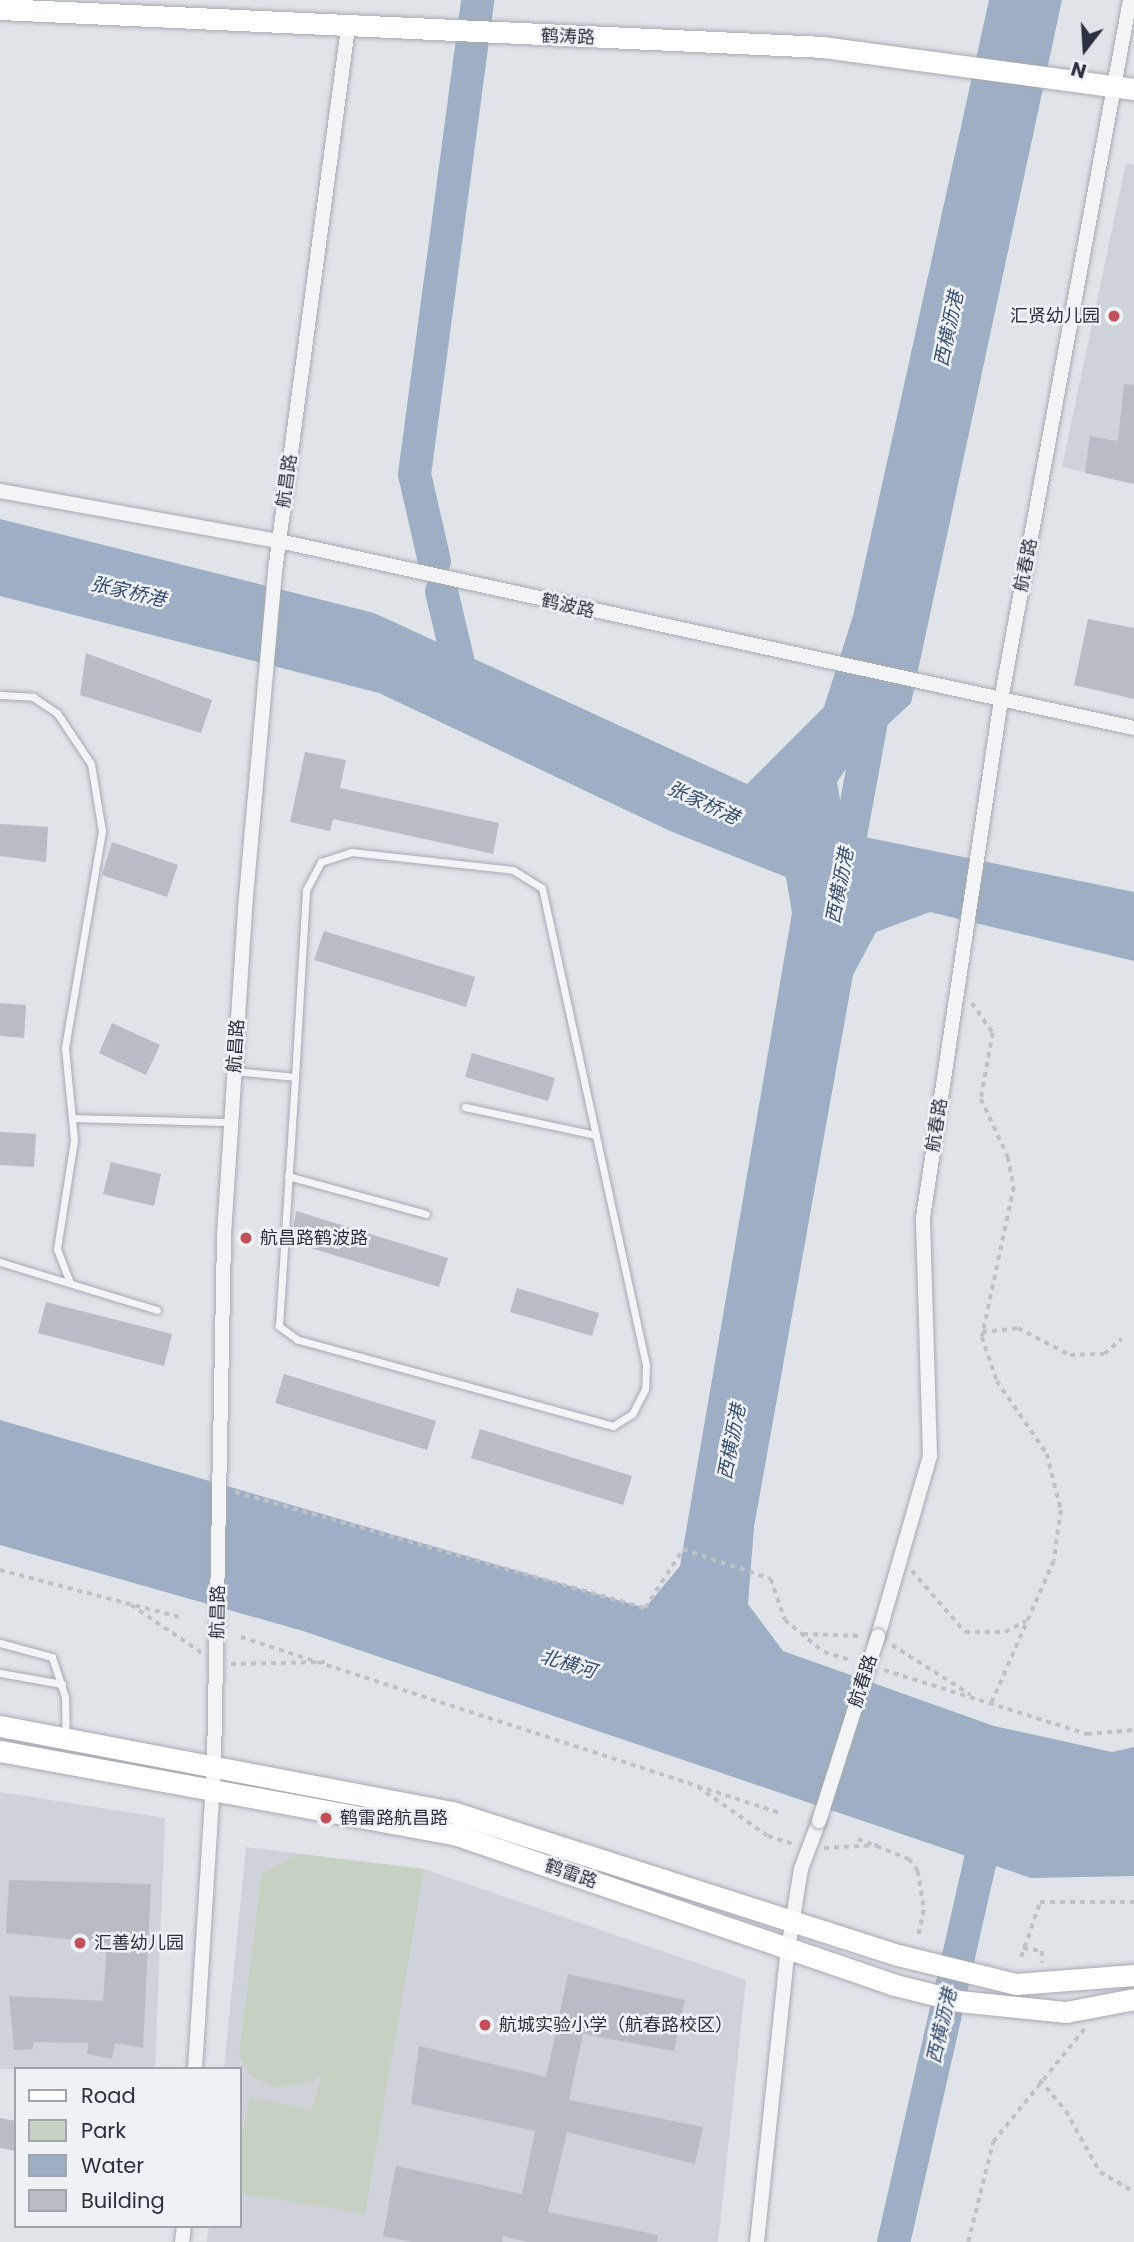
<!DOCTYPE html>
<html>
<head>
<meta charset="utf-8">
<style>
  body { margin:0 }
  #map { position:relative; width:1134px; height:2242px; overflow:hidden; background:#e0e3e8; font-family:Poppins,"Noto Sans SC",sans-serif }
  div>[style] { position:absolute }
  .built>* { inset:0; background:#ced2d9 }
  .green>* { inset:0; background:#c5d1c2 }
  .water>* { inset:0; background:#9eafc5 }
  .river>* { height:33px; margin:-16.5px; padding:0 16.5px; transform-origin:16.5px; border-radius:16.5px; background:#9eafc5 }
  .building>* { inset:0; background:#b8bcc4 }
  .path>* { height:3.5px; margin-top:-1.75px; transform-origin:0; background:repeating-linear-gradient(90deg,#bec1c6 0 5px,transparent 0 10px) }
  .roads { filter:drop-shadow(0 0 2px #a6aab2) drop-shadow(0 0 2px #a6aab2) }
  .lane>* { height:7px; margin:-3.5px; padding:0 3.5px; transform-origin:3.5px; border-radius:3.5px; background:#f2f4f6 }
  .street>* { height:14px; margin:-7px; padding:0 7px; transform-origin:7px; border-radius:7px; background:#f2f4f6 }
  .secondary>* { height:21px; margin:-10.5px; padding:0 10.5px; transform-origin:10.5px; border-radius:10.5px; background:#fff }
  .bridges { filter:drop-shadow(0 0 2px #a6aab2) drop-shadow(0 0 2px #a6aab2) }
  .street-bridge>* { height:14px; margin:-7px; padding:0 7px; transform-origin:7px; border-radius:7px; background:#f2f4f6 }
  .dots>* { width:19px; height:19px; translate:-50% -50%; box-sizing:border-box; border:4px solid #eff2f5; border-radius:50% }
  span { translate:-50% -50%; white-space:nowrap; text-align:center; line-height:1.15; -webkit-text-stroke:5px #eff2f5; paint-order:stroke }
  .street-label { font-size:18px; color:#2a303e }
  .poi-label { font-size:18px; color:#2a303e }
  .right { translate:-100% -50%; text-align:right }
  .left { translate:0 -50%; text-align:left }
  .water-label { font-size:19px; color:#384d6e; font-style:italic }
  .legend { position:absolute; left:14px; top:2067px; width:228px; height:161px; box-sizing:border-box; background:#eff2f5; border:2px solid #a0a4ac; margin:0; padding:9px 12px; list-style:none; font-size:21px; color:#2a303e }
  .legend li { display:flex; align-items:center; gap:14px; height:35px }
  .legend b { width:35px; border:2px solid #a0a4ac }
  .north { position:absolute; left:1050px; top:14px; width:70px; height:70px; -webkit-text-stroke:5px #eff2f5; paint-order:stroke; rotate:197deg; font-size:19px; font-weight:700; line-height:28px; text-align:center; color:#2a303e }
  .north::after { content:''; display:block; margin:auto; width:24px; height:32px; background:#2a303e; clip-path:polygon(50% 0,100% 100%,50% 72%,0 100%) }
</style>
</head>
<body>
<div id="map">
  <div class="built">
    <div style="clip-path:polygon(1126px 163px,1134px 165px,1134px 484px,1062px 467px)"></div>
    <div style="clip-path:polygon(0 1792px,165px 1818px,155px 2069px,0 2069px)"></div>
    <div style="clip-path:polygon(246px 1847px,424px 1869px,746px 1980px,718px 2242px,207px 2242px,209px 2226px,240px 2226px,240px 2069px,224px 2069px)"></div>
  </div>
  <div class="green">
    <div style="clip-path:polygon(299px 1854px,424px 1869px,365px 2214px,240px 2193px,240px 2143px,250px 2097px,312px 2110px,322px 2073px,312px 2082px,274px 2087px,250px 2076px,239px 2056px,262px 1873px)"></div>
  </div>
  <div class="water">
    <div style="clip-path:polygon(989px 0,1062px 0,911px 703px,855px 755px,837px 782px,843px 817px,855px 835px,1134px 892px,1134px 961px,930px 912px,876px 932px,853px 975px,754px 1527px,748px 1604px,783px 1651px,994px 1726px,1112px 1752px,1134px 1747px,1134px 1876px,1031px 1878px,303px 1631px,0 1545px,0 1420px,645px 1608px,680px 1566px,792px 913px,786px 877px,670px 831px,379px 693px,0 596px,0 519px,374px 613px,747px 784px,824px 707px,853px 616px)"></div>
  </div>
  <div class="river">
    <div style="left:434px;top:561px;width:89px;rotate:-102.9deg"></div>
    <div style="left:414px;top:474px;width:478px;rotate:-82.4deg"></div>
    <div style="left:441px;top:591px;width:104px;rotate:76.6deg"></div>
    <div style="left:843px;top:873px;width:177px;rotate:-79.6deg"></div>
    <div style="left:893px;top:2242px;width:439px;rotate:-77.2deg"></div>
  </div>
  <div class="building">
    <div style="clip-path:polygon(1124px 384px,1134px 385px,1134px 484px,1085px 473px,1090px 436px,1118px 441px)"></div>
    <div style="clip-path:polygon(1088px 619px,1134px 628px,1134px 699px,1074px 685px)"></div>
    <div style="clip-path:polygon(86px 653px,212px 700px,201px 733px,80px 695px)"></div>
    <div style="clip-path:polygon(305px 752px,346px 760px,340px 788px,499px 823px,493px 854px,333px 819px,330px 831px,290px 822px)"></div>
    <div style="clip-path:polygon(0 824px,48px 827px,46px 862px,0 856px)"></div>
    <div style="clip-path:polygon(112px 842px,178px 865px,167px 897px,102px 875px)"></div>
    <div style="clip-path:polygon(324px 931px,475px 977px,466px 1007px,314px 960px)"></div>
    <div style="clip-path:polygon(0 1003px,26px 1005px,24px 1038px,0 1036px)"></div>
    <div style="clip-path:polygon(112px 1023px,160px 1045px,146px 1075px,99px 1053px)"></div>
    <div style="clip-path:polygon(472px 1053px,555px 1078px,548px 1101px,465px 1077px)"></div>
    <div style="clip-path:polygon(0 1132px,36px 1134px,34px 1167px,0 1165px)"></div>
    <div style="clip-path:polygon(111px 1162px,161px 1174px,154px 1206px,103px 1194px)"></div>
    <div style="clip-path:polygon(296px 1211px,448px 1258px,439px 1287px,291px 1242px)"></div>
    <div style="clip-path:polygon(517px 1288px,599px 1313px,592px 1336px,510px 1312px)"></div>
    <div style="clip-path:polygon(46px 1302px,172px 1334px,164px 1366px,38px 1333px)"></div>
    <div style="clip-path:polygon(284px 1374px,436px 1421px,427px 1450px,275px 1403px)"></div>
    <div style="clip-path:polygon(480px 1429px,632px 1476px,623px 1505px,471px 1458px)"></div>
    <div style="clip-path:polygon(9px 1880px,151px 1884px,143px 2048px,115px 2043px,112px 2059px,87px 2054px,88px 2043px,33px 2042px,33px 2049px,14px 2050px,9px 1996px,103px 2001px,107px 1943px,6px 1933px)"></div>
    <div style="clip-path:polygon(568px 1974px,685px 2000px,674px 2051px,583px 2034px,569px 2100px,703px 2127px,695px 2164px,567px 2132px,548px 2212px,658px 2235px,657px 2242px,528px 2242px,503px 2236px,502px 2242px,412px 2242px,383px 2236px,396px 2166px,522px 2194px,535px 2131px,411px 2104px,419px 2046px,546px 2077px)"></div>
    <div style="clip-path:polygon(0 2118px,16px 2121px,16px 2151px,0 2148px)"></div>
  </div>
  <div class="path">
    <div style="left:972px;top:1003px;width:37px;rotate:55deg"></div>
    <div style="left:993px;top:1033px;width:67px;rotate:100.3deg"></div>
    <div style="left:981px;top:1099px;width:64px;rotate:65deg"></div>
    <div style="left:1008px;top:1157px;width:31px;rotate:79deg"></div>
    <div style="left:1014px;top:1187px;width:153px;rotate:102deg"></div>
    <div style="left:982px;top:1337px;width:46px;rotate:71.2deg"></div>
    <div style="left:997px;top:1381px;width:88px;rotate:55.6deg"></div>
    <div style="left:1047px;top:1454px;width:58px;rotate:76deg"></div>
    <div style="left:1061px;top:1510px;width:51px;rotate:97.8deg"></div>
    <div style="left:1054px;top:1561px;width:154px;rotate:113.7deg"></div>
    <div style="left:982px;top:1332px;width:36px;rotate:-6deg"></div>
    <div style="left:1018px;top:1328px;width:59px;rotate:27.4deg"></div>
    <div style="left:1070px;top:1355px;width:34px;rotate:-2deg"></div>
    <div style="left:1104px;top:1354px;width:23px;rotate:-41deg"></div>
    <div style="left:235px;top:1492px;width:426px;rotate:15.8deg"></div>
    <div style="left:645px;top:1608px;width:70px;rotate:-57.2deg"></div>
    <div style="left:683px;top:1549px;width:93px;rotate:18.8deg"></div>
    <div style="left:771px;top:1579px;width:43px;rotate:71.1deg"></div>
    <div style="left:785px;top:1620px;width:50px;rotate:39.4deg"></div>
    <div style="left:824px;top:1652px;width:30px;rotate:17deg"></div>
    <div style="left:0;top:1570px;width:185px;rotate:14.7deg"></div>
    <div style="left:912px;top:1571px;width:81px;rotate:49deg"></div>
    <div style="left:965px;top:1632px;width:40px"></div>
    <div style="left:1005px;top:1632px;width:24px;rotate:-28deg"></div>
    <div style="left:131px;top:1605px;width:86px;rotate:34.1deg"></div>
    <div style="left:803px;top:1634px;width:59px;rotate:1.9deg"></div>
    <div style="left:241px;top:1637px;width:567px;rotate:18.08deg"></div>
    <div style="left:892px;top:1645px;width:93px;rotate:32.3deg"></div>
    <div style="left:231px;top:1664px;width:94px;rotate:-1.2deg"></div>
    <div style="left:884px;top:1670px;width:213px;rotate:17.5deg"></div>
    <div style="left:1087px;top:1734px;width:47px;rotate:-4.9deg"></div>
    <div style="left:698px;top:1787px;width:85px;rotate:35deg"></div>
    <div style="left:768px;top:1836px;width:26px;rotate:18deg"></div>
    <div style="left:858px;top:1839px;width:55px;rotate:21.4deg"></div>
    <div style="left:909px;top:1859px;width:15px;rotate:53deg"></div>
    <div style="left:918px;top:1871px;width:39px;rotate:81deg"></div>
    <div style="left:924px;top:1910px;width:25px;rotate:102deg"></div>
    <div style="left:824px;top:1848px;width:54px;rotate:-3.2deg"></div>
    <div style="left:1023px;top:1948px;width:19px;rotate:9deg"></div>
    <div style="left:1042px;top:1951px;width:12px;rotate:90deg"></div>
    <div style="left:1021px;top:1957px;width:58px;rotate:-70.9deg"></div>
    <div style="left:1040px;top:1902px;width:94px"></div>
    <div style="left:1040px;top:2080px;width:40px;rotate:50deg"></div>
    <div style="left:1066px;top:2111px;width:70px;rotate:60.9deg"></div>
    <div style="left:1100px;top:2172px;width:39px;rotate:30deg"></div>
    <div style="left:968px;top:2242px;width:103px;rotate:-76deg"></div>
    <div style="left:993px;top:2142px;width:146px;rotate:-51.1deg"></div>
  </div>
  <div class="roads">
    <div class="lane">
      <div style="left:0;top:695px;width:33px;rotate:3deg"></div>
      <div style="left:33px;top:697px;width:29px;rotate:34deg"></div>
      <div style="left:57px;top:713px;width:61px;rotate:56.3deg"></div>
      <div style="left:91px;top:764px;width:68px;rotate:80.7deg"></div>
      <div style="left:102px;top:831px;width:220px;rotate:99.7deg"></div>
      <div style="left:65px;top:1048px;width:92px;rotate:84.4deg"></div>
      <div style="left:74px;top:1140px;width:110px;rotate:98.9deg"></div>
      <div style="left:57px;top:1249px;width:36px;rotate:69deg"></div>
      <div style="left:235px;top:1071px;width:60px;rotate:5.7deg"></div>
      <div style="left:295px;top:1077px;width:187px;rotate:-86.6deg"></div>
      <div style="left:306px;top:890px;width:32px;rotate:-62deg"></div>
      <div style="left:321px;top:862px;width:32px;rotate:-18deg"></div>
      <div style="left:351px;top:852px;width:163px;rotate:6.3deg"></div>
      <div style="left:513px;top:870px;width:34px;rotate:32deg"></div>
      <div style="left:542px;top:888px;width:488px;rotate:77.7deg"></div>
      <div style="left:646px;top:1365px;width:24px;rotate:92deg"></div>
      <div style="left:645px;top:1389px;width:28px;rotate:117deg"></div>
      <div style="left:632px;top:1414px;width:22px;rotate:148deg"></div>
      <div style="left:613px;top:1426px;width:327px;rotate:-164.7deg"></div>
      <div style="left:298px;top:1340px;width:24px;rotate:-144deg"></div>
      <div style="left:279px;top:1326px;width:250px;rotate:-86.3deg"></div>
      <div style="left:465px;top:1107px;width:134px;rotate:12.1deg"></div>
      <div style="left:73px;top:1118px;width:158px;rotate:1.5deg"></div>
      <div style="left:288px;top:1176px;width:143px;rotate:15.4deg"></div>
      <div style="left:0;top:1262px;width:164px;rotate:17deg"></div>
      <div style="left:0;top:1643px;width:54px;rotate:15.1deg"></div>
      <div style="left:52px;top:1657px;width:42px;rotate:72deg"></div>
      <div style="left:65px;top:1697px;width:39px;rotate:89deg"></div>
      <div style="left:0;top:1673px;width:63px;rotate:10.1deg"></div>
    </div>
    <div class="street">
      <div style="left:0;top:491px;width:283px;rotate:10.2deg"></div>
      <div style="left:279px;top:541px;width:875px;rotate:12.34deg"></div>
      <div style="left:878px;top:1636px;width:187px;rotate:-73.9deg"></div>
      <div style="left:930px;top:1456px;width:238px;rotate:-91.7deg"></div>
      <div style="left:923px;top:1218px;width:524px;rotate:-81.44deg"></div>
      <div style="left:1001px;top:700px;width:712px;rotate:-79.56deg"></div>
      <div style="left:195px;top:2069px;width:307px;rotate:-86.4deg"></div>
      <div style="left:214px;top:1763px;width:528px;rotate:-88.91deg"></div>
      <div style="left:224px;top:1235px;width:328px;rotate:-86.3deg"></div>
      <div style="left:245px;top:908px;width:345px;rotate:-84.9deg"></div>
      <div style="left:276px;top:564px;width:541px;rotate:-82.35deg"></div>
      <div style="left:182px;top:2242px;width:16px;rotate:-83deg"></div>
      <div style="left:757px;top:2242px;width:295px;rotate:-84deg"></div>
      <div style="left:788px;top:1949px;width:81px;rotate:-80.8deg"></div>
      <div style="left:801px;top:1869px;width:51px;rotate:-69.4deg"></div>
    </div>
    <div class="secondary">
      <div style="left:0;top:9px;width:824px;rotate:2.64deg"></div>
      <div style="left:823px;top:47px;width:314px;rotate:7.7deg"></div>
      <div style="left:0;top:1726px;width:460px;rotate:10.8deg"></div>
      <div style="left:452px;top:1812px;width:468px;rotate:17.8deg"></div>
      <div style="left:898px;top:1955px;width:122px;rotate:13.8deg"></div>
      <div style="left:1016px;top:1984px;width:118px;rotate:-4.4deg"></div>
      <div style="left:0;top:1751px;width:462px;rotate:10.4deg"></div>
      <div style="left:454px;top:1834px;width:462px;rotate:18.9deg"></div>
      <div style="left:891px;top:1984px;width:70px;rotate:14deg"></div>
      <div style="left:959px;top:2001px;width:108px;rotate:5.9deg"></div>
      <div style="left:1066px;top:2012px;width:69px;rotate:-10.8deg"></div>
    </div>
  </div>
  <div class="bridges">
    <div class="street-bridge">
      <div style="left:819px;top:1821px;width:194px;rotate:-72.3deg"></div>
    </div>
  </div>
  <div class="dots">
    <div style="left:1114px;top:316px;background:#c2505b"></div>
    <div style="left:246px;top:1238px;background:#c2505b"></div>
    <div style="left:326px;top:1818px;background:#c2505b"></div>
    <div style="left:80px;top:1943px;background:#c2505b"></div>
    <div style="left:485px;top:2025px;background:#c2505b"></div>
  </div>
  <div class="street-label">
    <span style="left:568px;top:37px;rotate:2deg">鹤涛路</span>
    <span style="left:287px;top:481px;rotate:-82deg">航昌路</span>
    <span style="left:1026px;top:565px;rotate:-79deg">航春路</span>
    <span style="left:568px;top:606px;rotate:13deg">鹤波路</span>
    <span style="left:236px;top:1046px;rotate:-86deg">航昌路</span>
    <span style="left:937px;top:1125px;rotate:-81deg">航春路</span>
    <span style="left:218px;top:1612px;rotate:-89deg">航昌路</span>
    <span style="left:863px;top:1681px;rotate:-72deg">航春路</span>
    <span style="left:571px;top:1874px;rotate:19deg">鹤雷路</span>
  </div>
  <div class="poi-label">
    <span class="right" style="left:1100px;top:316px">汇贤幼儿园</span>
    <span class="left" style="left:260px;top:1238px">航昌路鹤波路</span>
    <span class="left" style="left:340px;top:1818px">鹤雷路航昌路</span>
    <span class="left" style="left:94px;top:1943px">汇善幼儿园</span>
    <span class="left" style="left:499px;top:2025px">航城实验小学（航春路校区）</span>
  </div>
  <div class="water-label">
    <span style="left:949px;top:329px;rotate:-78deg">西横沥港</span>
    <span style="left:128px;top:592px;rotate:13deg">张家桥港</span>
    <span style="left:703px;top:803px;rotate:25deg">张家桥港</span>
    <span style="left:840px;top:886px;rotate:-79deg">西横沥港</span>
    <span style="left:732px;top:1442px;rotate:-79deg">西横沥港</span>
    <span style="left:568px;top:1664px;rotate:17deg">北横河</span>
    <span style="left:942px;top:2026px;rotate:-77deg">西横沥港</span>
  </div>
  <ul class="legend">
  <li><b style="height:9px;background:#fff"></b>Road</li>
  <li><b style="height:19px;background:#c5d1c2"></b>Park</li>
  <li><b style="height:19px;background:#9eafc5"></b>Water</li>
  <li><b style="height:19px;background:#b8bcc4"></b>Building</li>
  </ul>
  <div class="north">N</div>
</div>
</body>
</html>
